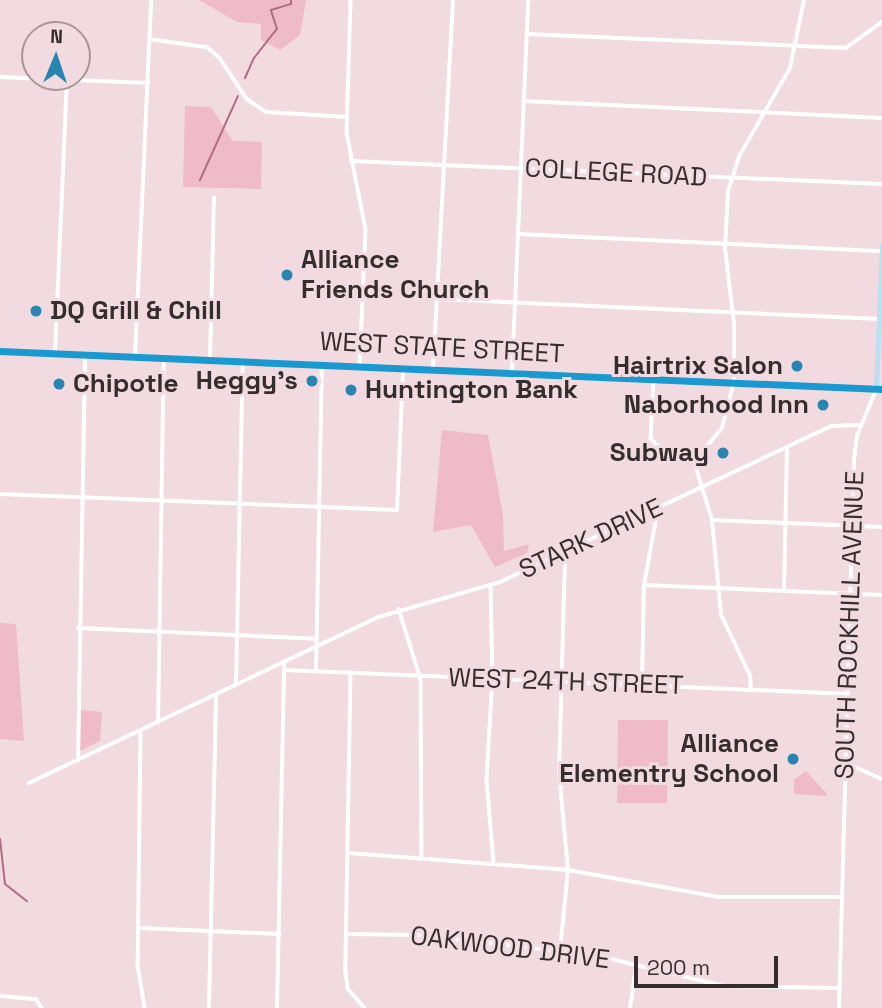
<!DOCTYPE html>
<html>
<head>
<meta charset="utf-8">
<style>
  body { margin:0 }
  #map { position:relative; width:882px; height:1008px; overflow:hidden; background:#f1dbe0; font-family:"Space Grotesk",sans-serif }
  div>[style] { position:absolute }
  .green>* { inset:0; background:#efbbc9 }
  .stream>* { height:2px; margin:-1px; padding:0 1px; transform-origin:1px; border-radius:1px; background:#b16c81 }
  .street>* { height:3.5px; margin:-1.75px; padding:0 1.75px; transform-origin:1.75px; border-radius:1.75px; background:#fff }
  .secondary>* { height:5px; margin:-2.5px; padding:0 2.5px; transform-origin:2.5px; border-radius:2.5px; background:#bae0f1 }
  .highway>* { height:7px; margin:-3.5px; padding:0 3.5px; transform-origin:3.5px; border-radius:3.5px; background:#1a98d0 }
  .dots>* { width:19px; height:19px; translate:-50% -50%; box-sizing:border-box; border:4px solid #f1dbe0; border-radius:50% }
  span { translate:-50% -50%; white-space:nowrap; text-align:center; line-height:1.15; -webkit-text-stroke:6px #f1dbe0; paint-order:stroke }
  .street-label { font-size:26px; color:#352d2f }
  .poi-label { font-size:26px; color:#352d2f; font-weight:700 }
  .left { translate:0 -50%; text-align:left }
  .right { translate:-100% -50%; text-align:right }
  .north { position:absolute; left:21px; top:21px; width:70px; height:70px; box-sizing:border-box; background:#f1dbe0; border:2px solid #a69599; border-radius:50%; rotate:2deg; font-size:19px; font-weight:700; line-height:28px; text-align:center; color:#352d2f }
  .north::after { content:''; display:block; margin:auto; width:24px; height:32px; background:#2a84b2; clip-path:polygon(50% 0,100% 100%,50% 72%,0 100%) }
  .scale { position:absolute; left:634px; top:956px; width:144px; height:32px; box-sizing:border-box; border:4px solid #352d2f; border-top:0; padding-left:9px; font-size:21px; line-height:24px; white-space:nowrap; color:#352d2f; -webkit-text-stroke:5px #f1dbe0; paint-order:stroke }
</style>
</head>
<body>
<div id="map">
  <div class="green">
    <div style="clip-path:polygon(199px 0,306px 0,300px 35px,280px 50px,261px 40px,261px 24px,237px 22px)"></div>
    <div style="clip-path:polygon(185px 106px,211px 107px,233px 141px,262px 142px,261px 189px,183px 187px)"></div>
    <div style="clip-path:polygon(442px 430px,488px 435px,503px 514px,504px 551px,529px 544px,527px 553px,495px 567px,471px 525px,433px 532px)"></div>
    <div style="clip-path:polygon(0 623px,16px 624px,24px 741px,0 739px)"></div>
    <div style="clip-path:polygon(81px 710px,102px 712px,100px 741px,80px 751px)"></div>
    <div style="clip-path:polygon(618px 720px,668px 720px,667px 803px,617px 803px)"></div>
    <div style="clip-path:polygon(806px 771px,827px 794px,826px 796px,794px 794px,794px 780px)"></div>
  </div>
  <div class="stream">
    <div style="left:245px;top:78px;width:22px;rotate:-66deg"></div>
    <div style="left:254px;top:58px;width:37px;rotate:-52deg"></div>
    <div style="left:277px;top:29px;width:20px;rotate:-108deg"></div>
    <div style="left:271px;top:10px;width:21px;rotate:-17deg"></div>
    <div style="left:291px;top:4px;width:4px;rotate:-90deg"></div>
    <div style="left:200px;top:180px;width:92px;rotate:-65.7deg"></div>
    <div style="left:0;top:839px;width:45px;rotate:83.7deg"></div>
    <div style="left:5px;top:884px;width:28px;rotate:38deg"></div>
  </div>
  <div class="street">
    <div style="left:351px;top:0;width:133px;rotate:91.7deg"></div>
    <div style="left:347px;top:133px;width:99px;rotate:78.9deg"></div>
    <div style="left:366px;top:230px;width:135px;rotate:92.5deg"></div>
    <div style="left:527px;top:34px;width:319px;rotate:2.5deg"></div>
    <div style="left:846px;top:48px;width:44px;rotate:-35.8deg"></div>
    <div style="left:149px;top:39px;width:59px;rotate:7.9deg"></div>
    <div style="left:207px;top:47px;width:17px;rotate:40deg"></div>
    <div style="left:220px;top:58px;width:49px;rotate:56.6deg"></div>
    <div style="left:247px;top:99px;width:23px;rotate:34deg"></div>
    <div style="left:266px;top:112px;width:81px;rotate:3.5deg"></div>
    <div style="left:0;top:77px;width:148px;rotate:2.3deg"></div>
    <div style="left:524px;top:101px;width:358px;rotate:2.7deg"></div>
    <div style="left:351px;top:161px;width:531px;rotate:2.48deg"></div>
    <div style="left:518px;top:234px;width:364px;rotate:2.7deg"></div>
    <div style="left:439px;top:299px;width:443px;rotate:2.6deg"></div>
    <div style="left:55px;top:353px;width:273px;rotate:-87.5deg"></div>
    <div style="left:135px;top:356px;width:356px;rotate:-87.4deg"></div>
    <div style="left:210px;top:360px;width:162px;rotate:-88.6deg"></div>
    <div style="left:433px;top:369px;width:370px;rotate:-86.9deg"></div>
    <div style="left:512px;top:372px;width:372px;rotate:-87.5deg"></div>
    <div style="left:654px;top:380px;width:59px;rotate:92.9deg"></div>
    <div style="left:651px;top:439px;width:16px;rotate:43deg"></div>
    <div style="left:663px;top:450px;width:33px;rotate:14deg"></div>
    <div style="left:0;top:494px;width:397px;rotate:2.3deg"></div>
    <div style="left:397px;top:510px;width:140px;rotate:-87.5deg"></div>
    <div style="left:713px;top:520px;width:169px;rotate:2.4deg"></div>
    <div style="left:491px;top:585px;width:93px;rotate:88.8deg"></div>
    <div style="left:493px;top:678px;width:102px;rotate:93.4deg"></div>
    <div style="left:487px;top:780px;width:83px;rotate:85.2deg"></div>
    <div style="left:644px;top:585px;width:238px;rotate:2.4deg"></div>
    <div style="left:784px;top:591px;width:144px;rotate:-88.8deg"></div>
    <div style="left:399px;top:609px;width:73px;rotate:72.6deg"></div>
    <div style="left:421px;top:679px;width:177px;rotate:89.7deg"></div>
    <div style="left:78px;top:628px;width:239px;rotate:2.6deg"></div>
    <div style="left:285px;top:670px;width:564px;rotate:2.44deg"></div>
    <div style="left:316px;top:671px;width:305px;rotate:-88.9deg"></div>
    <div style="left:351px;top:672px;width:300px;rotate:91deg"></div>
    <div style="left:346px;top:972px;width:17px;rotate:83deg"></div>
    <div style="left:348px;top:989px;width:25px;rotate:48deg"></div>
    <div style="left:236px;top:684px;width:321px;rotate:-88.8deg"></div>
    <div style="left:642px;top:685px;width:100px;rotate:-88.9deg"></div>
    <div style="left:644px;top:585px;width:78px;rotate:-79.7deg"></div>
    <div style="left:751px;top:690px;width:14px;rotate:-94deg"></div>
    <div style="left:750px;top:676px;width:68px;rotate:-115.4deg"></div>
    <div style="left:721px;top:615px;width:95px;rotate:-95.4deg"></div>
    <div style="left:712px;top:520px;width:61px;rotate:-107.2deg"></div>
    <div style="left:694px;top:462px;width:44px;rotate:-50.5deg"></div>
    <div style="left:722px;top:428px;width:48px;rotate:-75.4deg"></div>
    <div style="left:734px;top:382px;width:58px;rotate:-90deg"></div>
    <div style="left:734px;top:324px;width:76px;rotate:-96.8deg"></div>
    <div style="left:725px;top:249px;width:58px;rotate:-87deg"></div>
    <div style="left:728px;top:191px;width:38px;rotate:-72deg"></div>
    <div style="left:740px;top:155px;width:100px;rotate:-60.1deg"></div>
    <div style="left:790px;top:68px;width:69px;rotate:-78.4deg"></div>
    <div style="left:158px;top:723px;width:365px;rotate:-89.1deg"></div>
    <div style="left:141px;top:731px;width:234px;rotate:90.7deg"></div>
    <div style="left:138px;top:965px;width:44px;rotate:80.8deg"></div>
    <div style="left:78px;top:761px;width:405px;rotate:-89deg"></div>
    <div style="left:846px;top:763px;width:39px;rotate:24deg"></div>
    <div style="left:29px;top:783px;width:387px;rotate:-25.4deg"></div>
    <div style="left:379px;top:617px;width:126px;rotate:-16.1deg"></div>
    <div style="left:500px;top:582px;width:366px;rotate:-25.2deg"></div>
    <div style="left:831px;top:426px;width:30px;rotate:-2deg"></div>
    <div style="left:349px;top:853px;width:220px;rotate:4.4deg"></div>
    <div style="left:568px;top:870px;width:153px;rotate:10.1deg"></div>
    <div style="left:719px;top:897px;width:123px"></div>
    <div style="left:139px;top:928px;width:141px;rotate:2.4deg"></div>
    <div style="left:347px;top:934px;width:74px;rotate:0.8deg"></div>
    <div style="left:421px;top:935px;width:179px;rotate:6.7deg"></div>
    <div style="left:599px;top:956px;width:129px;rotate:13.5deg"></div>
    <div style="left:724px;top:986px;width:114px;rotate:1deg"></div>
    <div style="left:560px;top:951px;width:81px;rotate:-84.4deg"></div>
    <div style="left:568px;top:870px;width:97px;rotate:-95.3deg"></div>
    <div style="left:559px;top:773px;width:221px;rotate:-88.4deg"></div>
    <div style="left:0;top:996px;width:36px;rotate:5deg"></div>
    <div style="left:36px;top:999px;width:11px;rotate:56deg"></div>
    <div style="left:209px;top:1008px;width:313px;rotate:-88.7deg"></div>
    <div style="left:277px;top:1008px;width:345px;rotate:-88.8deg"></div>
    <div style="left:630px;top:1008px;width:42px;rotate:-81.9deg"></div>
    <div style="left:839px;top:1008px;width:548px;rotate:-88.43deg"></div>
    <div style="left:854px;top:460px;width:24px;rotate:-83deg"></div>
    <div style="left:857px;top:436px;width:50px;rotate:-67.6deg"></div>
  </div>
  <div class="secondary">
    <div style="left:876px;top:388px;width:143px;rotate:-87.6deg"></div>
  </div>
  <div class="highway">
    <div style="left:0;top:351px;width:883px;rotate:2.47deg"></div>
  </div>
  <div class="dots">
    <div style="left:287px;top:275px;background:#2a84b2"></div>
    <div style="left:36px;top:311px;background:#2a84b2"></div>
    <div style="left:797px;top:366px;background:#2a84b2"></div>
    <div style="left:312px;top:381px;background:#2a84b2"></div>
    <div style="left:59px;top:384px;background:#2a84b2"></div>
    <div style="left:351px;top:390px;background:#2a84b2"></div>
    <div style="left:823px;top:405px;background:#2a84b2"></div>
    <div style="left:723px;top:453px;background:#2a84b2"></div>
    <div style="left:793px;top:759px;background:#2a84b2"></div>
  </div>
  <div class="street-label">
    <span style="left:616px;top:173px;rotate:3deg">COLLEGE ROAD</span>
    <span style="left:442px;top:348px;rotate:3deg">WEST STATE STREET</span>
    <span style="left:591px;top:539px;rotate:-25deg">STARK DRIVE</span>
    <span style="left:850px;top:625px;rotate:-88deg">SOUTH ROCKHILL AVENUE</span>
    <span style="left:566px;top:682px;rotate:2deg">WEST 24TH STREET</span>
    <span style="left:510px;top:948px;rotate:7deg">OAKWOOD DRIVE</span>
  </div>
  <div class="poi-label">
    <span class="left" style="left:301px;top:275px">Alliance<br>Friends Church</span>
    <span class="left" style="left:50px;top:311px">DQ Grill &amp; Chill</span>
    <span class="right" style="left:783px;top:366px">Hairtrix Salon</span>
    <span class="right" style="left:298px;top:381px">Heggy's</span>
    <span class="left" style="left:73px;top:384px">Chipotle</span>
    <span class="left" style="left:365px;top:390px">Huntington Bank</span>
    <span class="right" style="left:809px;top:405px">Naborhood Inn</span>
    <span class="right" style="left:709px;top:453px">Subway</span>
    <span class="right" style="left:779px;top:759px">Alliance<br>Elementry School</span>
  </div>
  <div class="north">N</div>
  <div class="scale">200 m</div>
</div>
</body>
</html>
